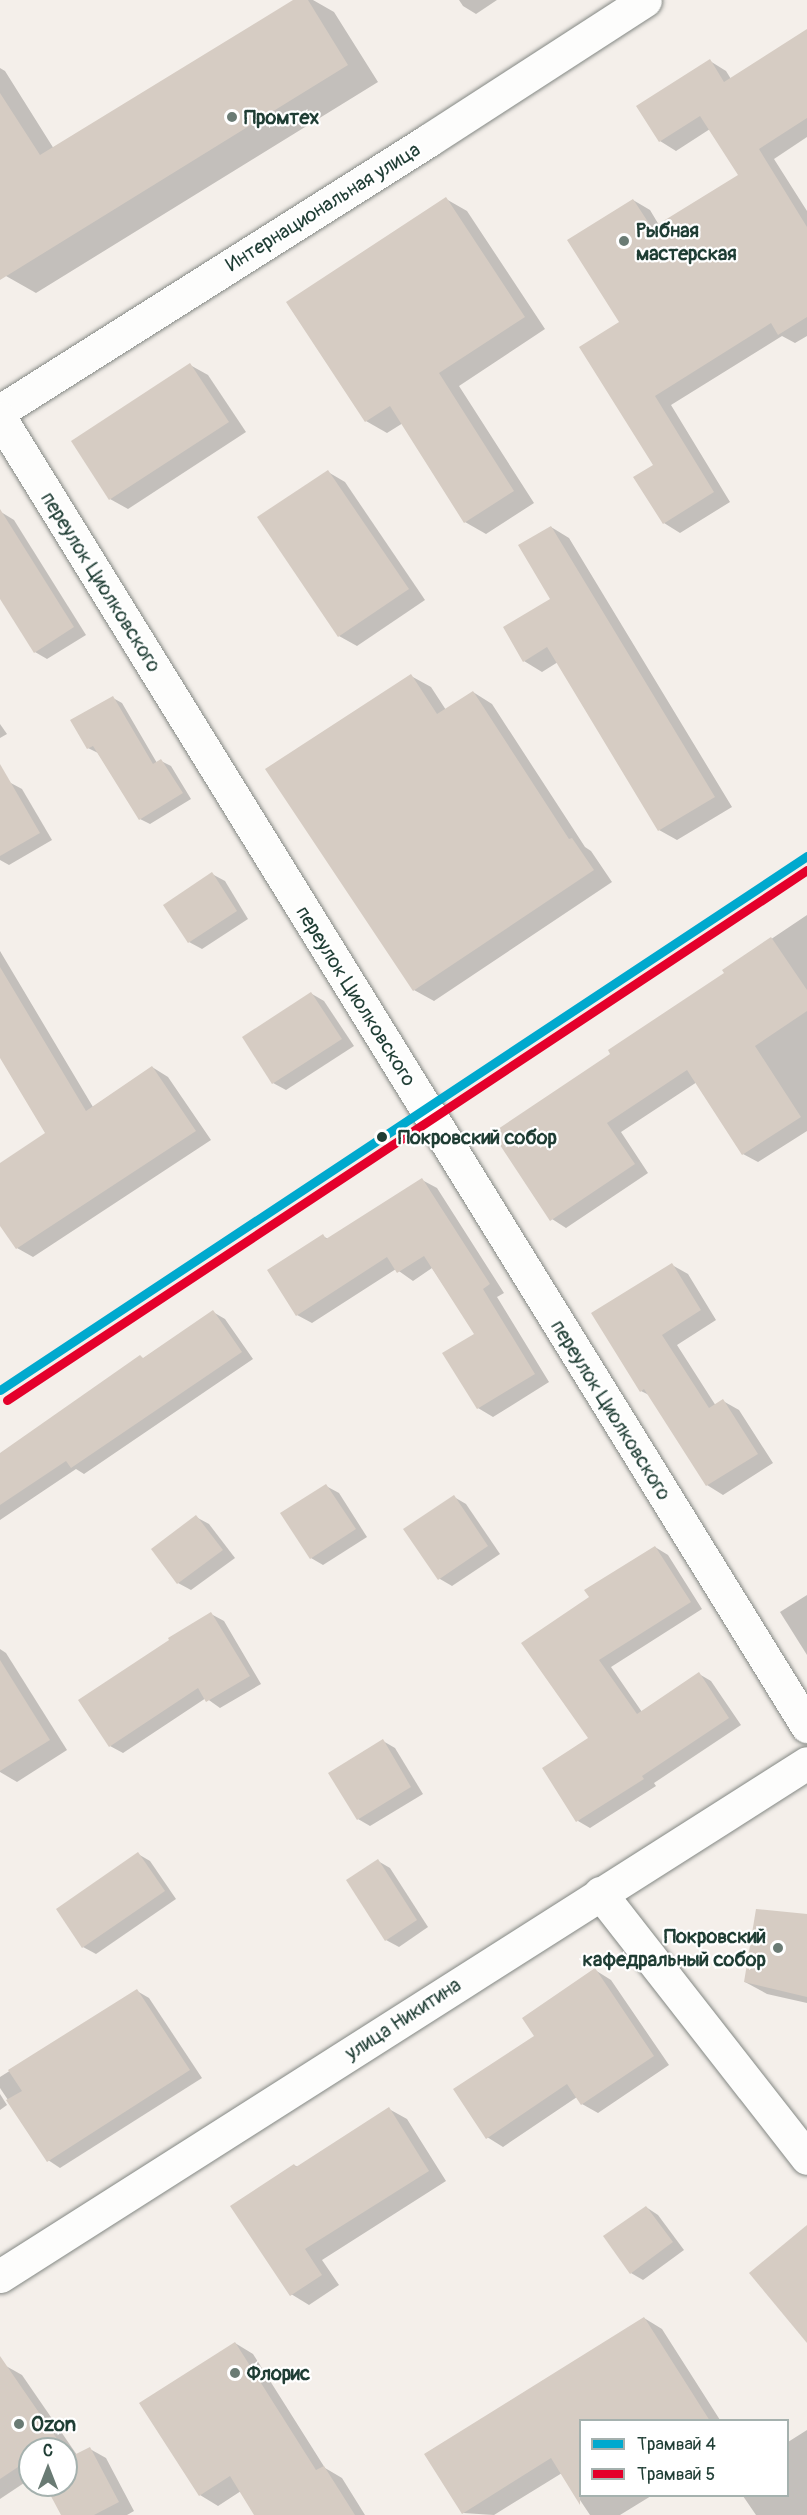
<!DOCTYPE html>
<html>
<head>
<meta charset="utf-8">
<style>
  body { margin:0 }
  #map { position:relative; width:807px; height:2515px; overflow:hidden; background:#f4efea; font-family:Pangolin,sans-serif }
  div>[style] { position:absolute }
  .shadow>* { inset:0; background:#0003 }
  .building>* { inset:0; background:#d6ccc3 }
  .roads { filter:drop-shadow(0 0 2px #848884) drop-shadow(0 0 2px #848884) }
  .minor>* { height:33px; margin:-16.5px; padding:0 16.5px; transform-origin:16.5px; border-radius:16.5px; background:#fdfdfc }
  .tram-1>* { height:9px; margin:-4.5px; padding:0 4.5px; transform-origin:4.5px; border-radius:4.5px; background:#00a9ce }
  .tram-2>* { height:9px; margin:-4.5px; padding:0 4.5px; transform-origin:4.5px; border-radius:4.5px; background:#e4002b }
  .dots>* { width:16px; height:16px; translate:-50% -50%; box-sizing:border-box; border:3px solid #fff; border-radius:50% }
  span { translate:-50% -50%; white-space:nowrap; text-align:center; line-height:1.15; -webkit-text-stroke:4.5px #fff; paint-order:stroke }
  .poi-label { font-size:20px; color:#1f3d34; font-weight:700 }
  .left { translate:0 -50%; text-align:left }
  .right { translate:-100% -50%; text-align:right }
  .street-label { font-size:20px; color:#1f3d34 }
  .stop-label { font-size:20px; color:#1f3d34; font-weight:700 }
  .legend { position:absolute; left:579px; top:2419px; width:210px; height:78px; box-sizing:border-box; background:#fff; border:2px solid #a5b1ae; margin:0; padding:8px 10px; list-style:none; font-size:18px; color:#1f3d34 }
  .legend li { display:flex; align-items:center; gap:12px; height:30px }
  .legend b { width:30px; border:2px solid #a5b1ae }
  .north { position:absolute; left:18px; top:2437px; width:60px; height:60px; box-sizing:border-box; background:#fff; border:2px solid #a5b1ae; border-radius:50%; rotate:0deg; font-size:16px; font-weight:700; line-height:24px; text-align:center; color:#1f3d34 }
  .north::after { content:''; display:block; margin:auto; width:21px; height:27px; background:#6a7b74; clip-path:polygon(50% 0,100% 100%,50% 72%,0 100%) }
</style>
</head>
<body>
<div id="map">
  <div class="shadow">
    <div style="clip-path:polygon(296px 0,313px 0,334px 12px,378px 82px,36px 293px,6px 276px,0 266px,0 68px,5px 71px,54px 149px)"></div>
    <div style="clip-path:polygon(459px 0,497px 0,476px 14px,463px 6px)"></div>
    <div style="clip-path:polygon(807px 30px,807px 137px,774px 159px,807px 211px,807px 336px,795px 343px,782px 336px,671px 405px,730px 502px,680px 533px,664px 523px,655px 465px,621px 323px,633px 200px,650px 210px,659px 225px,740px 176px,710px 129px,676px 151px,660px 141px,710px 61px,726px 71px,731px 79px)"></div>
    <div style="clip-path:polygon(446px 199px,467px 211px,545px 329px,459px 386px,534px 503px,486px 534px,465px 522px,403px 423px,387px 433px,366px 421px)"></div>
    <div style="clip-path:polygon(190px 365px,208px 375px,246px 432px,128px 509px,110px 499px)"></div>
    <div style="clip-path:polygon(328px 472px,345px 482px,425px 600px,357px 646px,339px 636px)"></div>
    <div style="clip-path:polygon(1px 512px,14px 520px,86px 635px,47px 659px,35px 652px,0 597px)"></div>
    <div style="clip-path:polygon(551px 527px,569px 538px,732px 807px,677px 840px,659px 830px,558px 662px,542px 672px,524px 661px,552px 599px)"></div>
    <div style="clip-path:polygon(411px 676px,431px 687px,446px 710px,473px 692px,492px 704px,585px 847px,591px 851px,612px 882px,434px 1001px,414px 990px,267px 769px)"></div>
    <div style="clip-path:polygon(113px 698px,122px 703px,157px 763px,161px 761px,171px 766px,191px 799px,150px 824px,140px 819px,98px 753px,88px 748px)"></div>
    <div style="clip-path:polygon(0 724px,7px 734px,0 738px)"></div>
    <div style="clip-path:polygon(9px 782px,22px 789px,52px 840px,9px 865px,0 860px,0 787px)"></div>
    <div style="clip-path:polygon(212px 874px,225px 881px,248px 919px,202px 949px,189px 942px)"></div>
    <div style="clip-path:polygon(807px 915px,807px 1131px,758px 1162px,743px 1154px,697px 1082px,621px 1132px,648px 1173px,566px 1228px,552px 1219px,612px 1054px,726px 974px,724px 971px)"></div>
    <div style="clip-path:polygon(0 951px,93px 1107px,152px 1067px,168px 1077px,211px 1140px,33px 1257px,17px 1248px,0 1223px,0 1165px,47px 1134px,0 1055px)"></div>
    <div style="clip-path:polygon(312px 994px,324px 1001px,354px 1046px,286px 1090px,273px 1083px)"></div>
    <div style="clip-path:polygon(422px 1180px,437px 1188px,504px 1293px,497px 1297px,549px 1382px,493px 1417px,478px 1408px,476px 1334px,432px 1268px,413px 1281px,396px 1269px,312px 1323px,297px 1315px,323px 1236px,328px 1239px)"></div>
    <div style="clip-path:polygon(672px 1265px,688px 1274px,716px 1320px,677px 1345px,716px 1406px,723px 1401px,739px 1410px,773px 1463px,723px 1495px,707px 1485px,651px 1396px,641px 1391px)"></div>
    <div style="clip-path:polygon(213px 1312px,225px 1319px,253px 1359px,84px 1474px,76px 1469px,0 1520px,0 1454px)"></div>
    <div style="clip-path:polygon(326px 1486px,339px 1493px,367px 1537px,323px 1565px,311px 1558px)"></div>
    <div style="clip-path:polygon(454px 1497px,466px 1504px,500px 1554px,452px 1586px,440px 1579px,406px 1530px)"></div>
    <div style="clip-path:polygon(196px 1517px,209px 1524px,235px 1558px,191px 1590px,178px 1583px)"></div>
    <div style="clip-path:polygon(655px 1547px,668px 1555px,702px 1609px,611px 1667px,642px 1712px,699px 1674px,711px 1681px,741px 1725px,654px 1783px,656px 1786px,590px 1828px,578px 1821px,590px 1739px,591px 1597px)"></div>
    <div style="clip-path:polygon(807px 1595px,807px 1655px,780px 1612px)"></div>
    <div style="clip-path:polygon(211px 1614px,224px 1621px,261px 1684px,220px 1708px,206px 1698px,123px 1753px,110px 1746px)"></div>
    <div style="clip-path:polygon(0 1649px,6px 1653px,67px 1750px,17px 1782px,0 1772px)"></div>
    <div style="clip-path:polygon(383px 1741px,395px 1748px,423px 1794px,370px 1826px,358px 1819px)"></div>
    <div style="clip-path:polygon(138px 1854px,150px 1861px,176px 1899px,96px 1954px,83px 1947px)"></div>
    <div style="clip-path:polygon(378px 1861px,390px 1868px,428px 1927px,399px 1947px,386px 1940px)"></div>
    <div style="clip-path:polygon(807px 1915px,807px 2003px,767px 1994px,745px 1982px)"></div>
    <div style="clip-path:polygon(595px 1970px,611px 1980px,669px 2065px,598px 2113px,582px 2104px,577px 2097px,503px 2147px,487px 2137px,536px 2036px)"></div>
    <div style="clip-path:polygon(137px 1991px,149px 1998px,202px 2078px,60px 2168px,48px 2160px,0 2088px,0 2077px)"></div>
    <div style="clip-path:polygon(0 2094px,7px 2105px,0 2110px)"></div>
    <div style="clip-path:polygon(389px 2109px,407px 2119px,446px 2181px,322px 2260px,339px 2285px,309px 2305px,291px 2294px,294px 2165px,298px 2167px)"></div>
    <div style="clip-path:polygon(646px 2207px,658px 2215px,684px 2250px,643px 2280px,631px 2273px)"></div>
    <div style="clip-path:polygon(644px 2318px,662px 2329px,720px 2420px,580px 2420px,580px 2496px,651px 2496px,620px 2515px,590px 2515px,562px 2473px,494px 2515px,463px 2513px)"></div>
    <div style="clip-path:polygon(235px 2343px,253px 2354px,325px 2468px,342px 2478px,365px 2515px,256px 2515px,241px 2491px,218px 2506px,200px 2495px)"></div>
    <div style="clip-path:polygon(6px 2366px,22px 2375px,77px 2455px,90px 2449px,106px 2458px,134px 2511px,127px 2515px,62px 2515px,46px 2485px,66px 2485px,66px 2449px,30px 2449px,30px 2479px,0 2499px,0 2370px)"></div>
    <div style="clip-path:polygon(807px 2430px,807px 2515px,756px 2515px,743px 2496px,788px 2496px,788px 2442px)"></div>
  </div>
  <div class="building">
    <div style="clip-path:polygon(293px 0,308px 0,348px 65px,0 280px,0 93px,40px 155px)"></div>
    <div style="clip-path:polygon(807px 29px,807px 118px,759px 149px,807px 227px,807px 317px,778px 335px,771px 323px,655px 396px,714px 492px,663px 524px,633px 477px,653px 465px,579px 347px,619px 322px,567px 240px,633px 199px,652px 228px,738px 175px,700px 116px,659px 142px,636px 106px,710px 59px,724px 82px)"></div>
    <div style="clip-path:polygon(446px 197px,525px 317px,439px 373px,514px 491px,464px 523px,390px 406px,365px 422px,286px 302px)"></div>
    <div style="clip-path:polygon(190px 363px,229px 422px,109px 500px,71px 441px)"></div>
    <div style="clip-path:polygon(328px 470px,409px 589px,338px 637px,257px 517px)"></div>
    <div style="clip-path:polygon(0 509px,74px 627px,34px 653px,0 599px)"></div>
    <div style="clip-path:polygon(551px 526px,715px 797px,658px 831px,547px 647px,523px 662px,503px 627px,550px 599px,518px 545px)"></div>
    <div style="clip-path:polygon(411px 674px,437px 714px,473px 691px,569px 839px,572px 838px,594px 870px,413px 991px,265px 769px)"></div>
    <div style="clip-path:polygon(113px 696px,153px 764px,161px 759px,183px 793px,139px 820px,93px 746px,87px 749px,70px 720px)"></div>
    <div style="clip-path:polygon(0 764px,40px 833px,0 856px)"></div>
    <div style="clip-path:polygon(212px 872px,237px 911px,188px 943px,163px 905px)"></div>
    <div style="clip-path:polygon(771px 937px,807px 990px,807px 1011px,755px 1046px,801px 1117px,742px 1155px,687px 1070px,607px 1123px,635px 1164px,550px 1221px,492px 1133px,610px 1054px,608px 1050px,724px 973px,722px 970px)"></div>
    <div style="clip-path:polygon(0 967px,86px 1111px,152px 1066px,196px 1131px,16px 1249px,0 1226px,0 1163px,45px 1133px,0 1058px)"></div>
    <div style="clip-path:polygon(311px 992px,342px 1039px,272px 1084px,242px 1037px)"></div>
    <div style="clip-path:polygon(422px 1178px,490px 1284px,483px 1289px,535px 1374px,477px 1409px,442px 1353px,474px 1334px,424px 1256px,397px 1273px,387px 1257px,296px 1316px,267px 1270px,323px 1234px,326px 1239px)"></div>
    <div style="clip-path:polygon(672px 1263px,701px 1310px,662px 1335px,709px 1408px,723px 1399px,758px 1454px,706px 1486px,644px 1389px,640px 1392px,591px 1313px)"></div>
    <div style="clip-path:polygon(213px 1310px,242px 1352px,71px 1468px,66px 1461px,0 1505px,0 1453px,140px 1355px,143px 1358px)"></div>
    <div style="clip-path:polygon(326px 1484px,356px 1529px,310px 1559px,280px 1513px)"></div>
    <div style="clip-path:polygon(454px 1495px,488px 1546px,438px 1580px,403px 1529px)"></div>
    <div style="clip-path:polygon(196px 1515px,223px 1550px,177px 1584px,151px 1549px)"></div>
    <div style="clip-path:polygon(655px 1546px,691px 1602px,599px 1660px,637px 1714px,699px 1672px,729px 1718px,642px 1776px,644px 1779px,576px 1822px,542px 1768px,588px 1738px,521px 1643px,589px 1597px,584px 1590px)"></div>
    <div style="clip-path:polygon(211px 1612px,250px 1676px,206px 1702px,198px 1688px,109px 1747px,78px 1700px,169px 1640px,168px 1638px)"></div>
    <div style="clip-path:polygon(0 1660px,50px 1740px,0 1771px)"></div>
    <div style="clip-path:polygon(383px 1739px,411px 1787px,357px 1820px,328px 1773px)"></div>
    <div style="clip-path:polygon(138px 1852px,165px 1891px,82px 1948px,56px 1909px)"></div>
    <div style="clip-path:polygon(378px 1859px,417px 1920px,385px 1941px,346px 1880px)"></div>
    <div style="clip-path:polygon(756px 1909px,807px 1914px,807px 1997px,744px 1982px)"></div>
    <div style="clip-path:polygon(595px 1968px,654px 2056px,581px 2105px,567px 2084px,486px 2139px,453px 2089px,534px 2036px,522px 2018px)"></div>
    <div style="clip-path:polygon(137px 1989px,190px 2070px,47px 2162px,6px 2100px,22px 2091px,8px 2070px)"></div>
    <div style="clip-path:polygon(389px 2107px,429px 2171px,305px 2249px,322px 2275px,290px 2296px,230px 2206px,294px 2164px,296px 2167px)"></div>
    <div style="clip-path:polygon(646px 2206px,673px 2242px,630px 2274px,603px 2236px)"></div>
    <div style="clip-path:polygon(807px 2225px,807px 2343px,749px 2273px)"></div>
    <div style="clip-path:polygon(644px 2317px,710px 2421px,580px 2421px,580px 2505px,551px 2458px,462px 2514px,424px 2454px)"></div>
    <div style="clip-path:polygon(235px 2342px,316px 2470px,324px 2466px,355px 2515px,254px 2515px,230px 2476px,199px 2496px,139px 2403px)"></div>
    <div style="clip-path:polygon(0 2356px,64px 2449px,30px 2449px,30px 2459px,0 2479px)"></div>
    <div style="clip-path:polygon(90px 2447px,119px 2502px,94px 2515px,61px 2515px,45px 2485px,66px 2485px,66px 2452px,70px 2457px)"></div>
  </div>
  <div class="roads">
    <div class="minor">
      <div style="left:0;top:411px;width:507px;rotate:-32.28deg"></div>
      <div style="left:429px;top:140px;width:257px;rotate:-32.9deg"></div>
      <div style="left:0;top:418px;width:1537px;rotate:58.33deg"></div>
      <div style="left:600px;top:1893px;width:336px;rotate:52deg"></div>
      <div style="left:0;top:2276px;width:956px;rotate:-32.44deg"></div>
    </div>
  </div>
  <div class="tram-1">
    <div style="left:0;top:1390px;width:968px;rotate:-33.49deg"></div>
  </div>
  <div class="tram-2">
    <div style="left:7px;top:1400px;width:960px;rotate:-33.52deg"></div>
  </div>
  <div class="dots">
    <div style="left:232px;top:117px;background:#6a7b74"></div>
    <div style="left:624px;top:241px;background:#6a7b74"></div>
    <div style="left:382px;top:1137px;background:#1f3d34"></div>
    <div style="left:778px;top:1948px;background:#6a7b74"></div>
    <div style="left:235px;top:2373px;background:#6a7b74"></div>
    <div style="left:19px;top:2424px;background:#6a7b74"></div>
  </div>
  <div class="poi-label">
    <span class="left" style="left:244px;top:117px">Промтех</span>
    <span class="left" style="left:636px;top:242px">Рыбная<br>мастерская</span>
    <span class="right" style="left:766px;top:1948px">Покровский<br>кафедральный собор</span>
    <span class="left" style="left:247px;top:2373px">Флорис</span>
    <span class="left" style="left:31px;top:2424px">Ozon</span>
  </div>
  <div class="street-label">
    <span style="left:323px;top:207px;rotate:-32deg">Интернациональная улица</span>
    <span style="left:101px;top:582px;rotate:58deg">переулок Циолковского</span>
    <span style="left:356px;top:996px;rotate:58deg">переулок Циолковского</span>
    <span style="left:611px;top:1410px;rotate:58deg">переулок Циолковского</span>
    <span style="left:403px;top:2019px;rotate:-33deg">улица Никитина</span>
  </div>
  <div class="stop-label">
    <span class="left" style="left:398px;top:1137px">Покровский собор</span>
  </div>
  <ul class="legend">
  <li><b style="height:8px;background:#00a9ce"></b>Трамвай 4</li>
  <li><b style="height:8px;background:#e4002b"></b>Трамвай 5</li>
  </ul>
  <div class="north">С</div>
</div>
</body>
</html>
